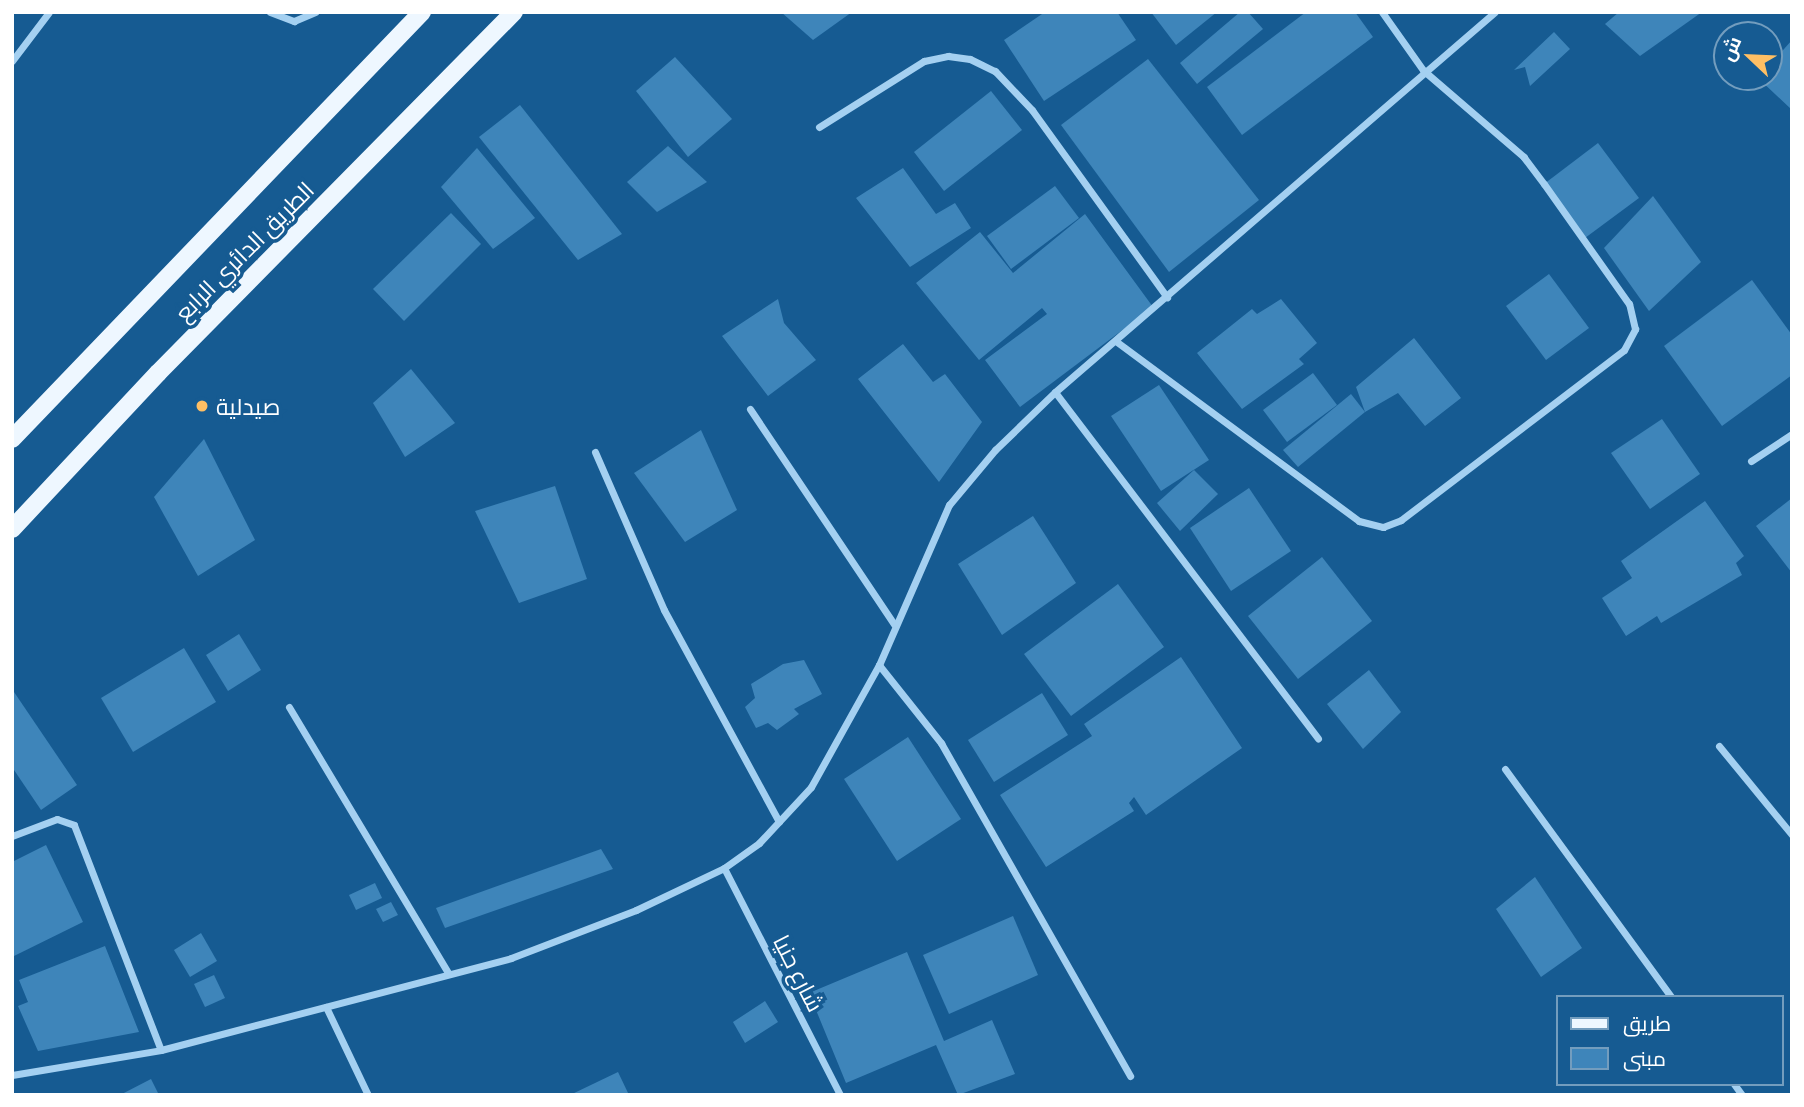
<!DOCTYPE html>
<html>
<head>
<meta charset="utf-8">
<style>
  body { margin:0 }
  #map { position:relative; width:1804px; height:1107px; overflow:hidden; background:#165b92; font-family:Barlow,Cairo,sans-serif }
  div>[style] { position:absolute }
  .building>* { inset:0; background:#3e85ba }
  .minor>* { height:7px; margin:-3.5px; padding:0 3.5px; transform-origin:3.5px; border-radius:3.5px; background:#a4d0f1 }
  .primary>* { height:18px; margin:-9px; padding:0 9px; transform-origin:9px; border-radius:9px; background:#eef7ff }
  .dots>* { width:19px; height:19px; translate:-50% -50%; box-sizing:border-box; border:4px solid #165b92; border-radius:50% }
  span { translate:-50% -50%; white-space:nowrap; text-align:center; line-height:1.15; -webkit-text-stroke:7px #165b92; paint-order:stroke }
  .street-label { font-size:23px; color:#fff }
  .poi-label { font-size:23px; color:#fff }
  .left { translate:0 -50%; text-align:left }
  .frame { position:absolute; inset:0; border:14px solid #fff; pointer-events:none }
  .legend { position:absolute; left:1556px; top:995px; width:228px; height:91px; box-sizing:border-box; background:#165b92; border:2px solid #739dbe; margin:0; padding:9px 12px; list-style:none; font-size:21px; color:#fff }
  .legend li { display:flex; align-items:center; gap:14px; height:35px }
  .legend b { width:35px; border:2px solid #739dbe }
  .north { position:absolute; left:1713px; top:21px; width:70px; height:70px; box-sizing:border-box; background:#165b92; border:2px solid #739dbe; border-radius:50%; rotate:293deg; font-size:19px; font-weight:700; line-height:28px; text-align:center; color:#fff }
  .north::after { content:''; display:block; margin:auto; width:24px; height:32px; background:#ffbf64; clip-path:polygon(50% 0,100% 100%,50% 72%,0 100%) }
</style>
</head>
<body>
<div id="map">
  <div class="building">
    <div style="clip-path:polygon(781px 12px,852px 12px,813px 40px)"></div>
    <div style="clip-path:polygon(1045px 12px,1117px 12px,1136px 40px,1044px 101px,1004px 40px)"></div>
    <div style="clip-path:polygon(1151px 12px,1217px 12px,1176px 45px)"></div>
    <div style="clip-path:polygon(1240px 12px,1248px 12px,1263px 29px,1197px 84px,1180px 63px)"></div>
    <div style="clip-path:polygon(1306px 12px,1355px 12px,1373px 37px,1242px 135px,1207px 87px)"></div>
    <div style="clip-path:polygon(1619px 12px,1702px 12px,1640px 56px,1605px 24px)"></div>
    <div style="clip-path:polygon(1554px 32px,1570px 49px,1530px 86px,1525px 67px,1514px 70px)"></div>
    <div style="clip-path:polygon(1792px 40px,1792px 110px,1758px 78px,1769px 77px,1769px 66px)"></div>
    <div style="clip-path:polygon(675px 57px,732px 119px,688px 157px,636px 91px)"></div>
    <div style="clip-path:polygon(1148px 59px,1259px 200px,1169px 272px,1061px 125px)"></div>
    <div style="clip-path:polygon(991px 91px,1022px 130px,944px 191px,914px 152px)"></div>
    <div style="clip-path:polygon(520px 105px,622px 234px,578px 260px,479px 137px)"></div>
    <div style="clip-path:polygon(1598px 143px,1639px 198px,1585px 238px,1544px 184px)"></div>
    <div style="clip-path:polygon(668px 146px,707px 182px,657px 212px,627px 182px)"></div>
    <div style="clip-path:polygon(477px 148px,535px 218px,493px 249px,441px 187px)"></div>
    <div style="clip-path:polygon(903px 168px,936px 214px,955px 203px,971px 228px,910px 267px,856px 198px)"></div>
    <div style="clip-path:polygon(1055px 186px,1079px 218px,1011px 269px,987px 236px)"></div>
    <div style="clip-path:polygon(1653px 196px,1701px 262px,1649px 311px,1604px 248px)"></div>
    <div style="clip-path:polygon(451px 213px,481px 244px,404px 321px,373px 289px)"></div>
    <div style="clip-path:polygon(1085px 214px,1153px 307px,1020px 407px,985px 360px,1047px 314px,1042px 308px,979px 360px,916px 283px,980px 232px,1013px 273px)"></div>
    <div style="clip-path:polygon(1549px 274px,1589px 328px,1546px 360px,1506px 306px)"></div>
    <div style="clip-path:polygon(1752px 280px,1792px 335px,1792px 375px,1722px 426px,1664px 346px)"></div>
    <div style="clip-path:polygon(778px 299px,784px 323px,816px 360px,768px 396px,722px 336px)"></div>
    <div style="clip-path:polygon(1281px 299px,1317px 343px,1299px 359px,1304px 364px,1242px 409px,1197px 353px,1252px 309px,1257px 314px)"></div>
    <div style="clip-path:polygon(1414px 338px,1461px 398px,1425px 426px,1398px 393px,1365px 412px,1356px 387px)"></div>
    <div style="clip-path:polygon(903px 344px,933px 382px,945px 374px,982px 422px,939px 482px,858px 379px)"></div>
    <div style="clip-path:polygon(411px 369px,455px 423px,405px 457px,373px 403px)"></div>
    <div style="clip-path:polygon(1313px 373px,1337px 405px,1287px 442px,1263px 410px)"></div>
    <div style="clip-path:polygon(1159px 385px,1209px 460px,1161px 491px,1111px 416px)"></div>
    <div style="clip-path:polygon(1351px 394px,1365px 412px,1298px 467px,1283px 450px)"></div>
    <div style="clip-path:polygon(1662px 419px,1700px 474px,1650px 509px,1611px 453px)"></div>
    <div style="clip-path:polygon(701px 430px,737px 510px,685px 542px,634px 473px)"></div>
    <div style="clip-path:polygon(204px 439px,255px 540px,198px 576px,154px 497px)"></div>
    <div style="clip-path:polygon(1194px 470px,1218px 494px,1180px 531px,1157px 503px)"></div>
    <div style="clip-path:polygon(555px 486px,587px 579px,519px 603px,475px 511px)"></div>
    <div style="clip-path:polygon(1249px 488px,1291px 551px,1231px 591px,1190px 528px)"></div>
    <div style="clip-path:polygon(1792px 498px,1792px 573px,1756px 526px)"></div>
    <div style="clip-path:polygon(1705px 501px,1744px 556px,1736px 563px,1742px 575px,1661px 623px,1657px 616px,1626px 636px,1602px 598px,1632px 578px,1621px 561px)"></div>
    <div style="clip-path:polygon(1033px 516px,1076px 583px,1002px 635px,958px 564px)"></div>
    <div style="clip-path:polygon(1322px 557px,1372px 621px,1298px 679px,1248px 616px)"></div>
    <div style="clip-path:polygon(1118px 584px,1164px 647px,1071px 716px,1024px 654px)"></div>
    <div style="clip-path:polygon(239px 634px,261px 670px,228px 691px,206px 655px)"></div>
    <div style="clip-path:polygon(184px 648px,216px 702px,133px 752px,101px 698px)"></div>
    <div style="clip-path:polygon(1181px 657px,1242px 748px,1146px 815px,1134px 797px,1129px 803px,1134px 811px,1046px 867px,1000px 795px,1092px 736px,1084px 724px)"></div>
    <div style="clip-path:polygon(804px 660px,822px 694px,794px 709px,799px 714px,777px 730px,768px 723px,756px 728px,745px 707px,755px 698px,751px 684px,783px 664px)"></div>
    <div style="clip-path:polygon(1369px 670px,1401px 712px,1363px 749px,1327px 704px)"></div>
    <div style="clip-path:polygon(12px 689px,77px 785px,41px 810px,12px 767px)"></div>
    <div style="clip-path:polygon(1042px 693px,1068px 735px,994px 782px,968px 740px)"></div>
    <div style="clip-path:polygon(908px 737px,961px 819px,897px 861px,844px 779px)"></div>
    <div style="clip-path:polygon(46px 845px,83px 922px,12px 957px,12px 862px)"></div>
    <div style="clip-path:polygon(601px 849px,613px 869px,445px 928px,436px 908px)"></div>
    <div style="clip-path:polygon(1535px 877px,1582px 948px,1541px 977px,1496px 909px)"></div>
    <div style="clip-path:polygon(375px 883px,382px 898px,356px 910px,349px 895px)"></div>
    <div style="clip-path:polygon(391px 902px,398px 915px,383px 922px,376px 909px)"></div>
    <div style="clip-path:polygon(1013px 916px,1038px 975px,949px 1014px,923px 955px)"></div>
    <div style="clip-path:polygon(201px 933px,217px 961px,190px 977px,174px 950px)"></div>
    <div style="clip-path:polygon(105px 946px,139px 1032px,38px 1051px,18px 1006px,28px 1002px,19px 980px)"></div>
    <div style="clip-path:polygon(907px 952px,944px 1041px,992px 1020px,1015px 1074px,958px 1095px,936px 1045px,846px 1083px,809px 993px)"></div>
    <div style="clip-path:polygon(214px 975px,225px 998px,205px 1007px,194px 984px)"></div>
    <div style="clip-path:polygon(765px 1001px,778px 1022px,745px 1043px,733px 1022px)"></div>
    <div style="clip-path:polygon(618px 1072px,629px 1095px,570px 1095px)"></div>
    <div style="clip-path:polygon(151px 1079px,159px 1095px,120px 1095px)"></div>
  </div>
  <div class="minor">
    <div style="left:270px;top:12px;width:26px;rotate:21deg"></div>
    <div style="left:294px;top:21px;width:23px;rotate:-23deg"></div>
    <div style="left:12px;top:61px;width:61px;rotate:-52.9deg"></div>
    <div style="left:819px;top:127px;width:124px;rotate:-32.2deg"></div>
    <div style="left:924px;top:61px;width:25px;rotate:-12deg"></div>
    <div style="left:948px;top:56px;width:22px;rotate:8deg"></div>
    <div style="left:970px;top:59px;width:28px;rotate:26deg"></div>
    <div style="left:995px;top:71px;width:54px;rotate:46.5deg"></div>
    <div style="left:1032px;top:110px;width:231px;rotate:54.2deg"></div>
    <div style="left:1117px;top:342px;width:301px;rotate:36.5deg"></div>
    <div style="left:1359px;top:521px;width:25px;rotate:14deg"></div>
    <div style="left:1383px;top:527px;width:19px;rotate:-21deg"></div>
    <div style="left:1401px;top:520px;width:280px;rotate:-37.3deg"></div>
    <div style="left:1624px;top:350px;width:24px;rotate:-62deg"></div>
    <div style="left:1635px;top:329px;width:26px;rotate:-103deg"></div>
    <div style="left:1629px;top:304px;width:147px;rotate:-125.3deg"></div>
    <div style="left:1544px;top:184px;width:34px;rotate:-127deg"></div>
    <div style="left:1524px;top:157px;width:133px;rotate:-139.3deg"></div>
    <div style="left:1423px;top:70px;width:71px;rotate:-125.3deg"></div>
    <div style="left:1055px;top:392px;width:435px;rotate:52.8deg"></div>
    <div style="left:750px;top:409px;width:259px;rotate:56.2deg"></div>
    <div style="left:595px;top:452px;width:172px;rotate:66.4deg"></div>
    <div style="left:664px;top:610px;width:241px;rotate:61.5deg"></div>
    <div style="left:1751px;top:461px;width:49px;rotate:-33.4deg"></div>
    <div style="left:879px;top:665px;width:100px;rotate:51.5deg"></div>
    <div style="left:941px;top:743px;width:383px;rotate:60.4deg"></div>
    <div style="left:289px;top:707px;width:311px;rotate:59.1deg"></div>
    <div style="left:1719px;top:746px;width:115px;rotate:50.6deg"></div>
    <div style="left:1505px;top:769px;width:282px;rotate:53.9deg"></div>
    <div style="left:12px;top:836px;width:48px;rotate:-20.7deg"></div>
    <div style="left:57px;top:819px;width:18px;rotate:19deg"></div>
    <div style="left:74px;top:825px;width:241px;rotate:68.9deg"></div>
    <div style="left:724px;top:868px;width:255px;rotate:62.9deg"></div>
    <div style="left:326px;top:1007px;width:98px;rotate:64.5deg"></div>
    <div style="left:12px;top:1075px;width:151px;rotate:-9.5deg"></div>
    <div style="left:161px;top:1050px;width:362px;rotate:-14.7deg"></div>
    <div style="left:511px;top:958px;width:134px;rotate:-21deg"></div>
    <div style="left:636px;top:910px;width:98px;rotate:-25.5deg"></div>
    <div style="left:724px;top:868px;width:43px;rotate:-35.5deg"></div>
    <div style="left:759px;top:843px;width:76px;rotate:-47.1deg"></div>
    <div style="left:811px;top:787px;width:140px;rotate:-60.9deg"></div>
    <div style="left:879px;top:665px;width:175px;rotate:-66.4deg"></div>
    <div style="left:949px;top:505px;width:72px;rotate:-50.1deg"></div>
    <div style="left:995px;top:450px;width:83px;rotate:-44deg"></div>
    <div style="left:1055px;top:392px;width:581px;rotate:-40.82deg"></div>
    <div style="left:1734px;top:1084px;width:14px;rotate:54deg"></div>
  </div>
  <div class="primary">
    <div style="left:12px;top:439px;width:592px;rotate:-46.16deg"></div>
    <div style="left:12px;top:529px;width:214px;rotate:-46.9deg"></div>
    <div style="left:158px;top:373px;width:507px;rotate:-45.4deg"></div>
  </div>
  <div class="dots">
    <div style="left:202px;top:406px;background:#ffbf64"></div>
  </div>
  <div class="street-label">
    <span style="left:244px;top:251px;rotate:-45deg">الطريق الدائري الرابع</span>
    <span style="left:799px;top:973px;rotate:63deg">شارع جنيا</span>
  </div>
  <div class="poi-label">
    <span class="left" style="left:216px;top:406px">صيدلية</span>
  </div>
  <div class="frame"></div>
  <ul class="legend">
  <li><b style="height:9px;background:#eef7ff"></b>طريق</li>
  <li><b style="height:19px;background:#3e85ba"></b>مبنى</li>
  </ul>
  <div class="north">ش</div>
</div>
</body>
</html>
